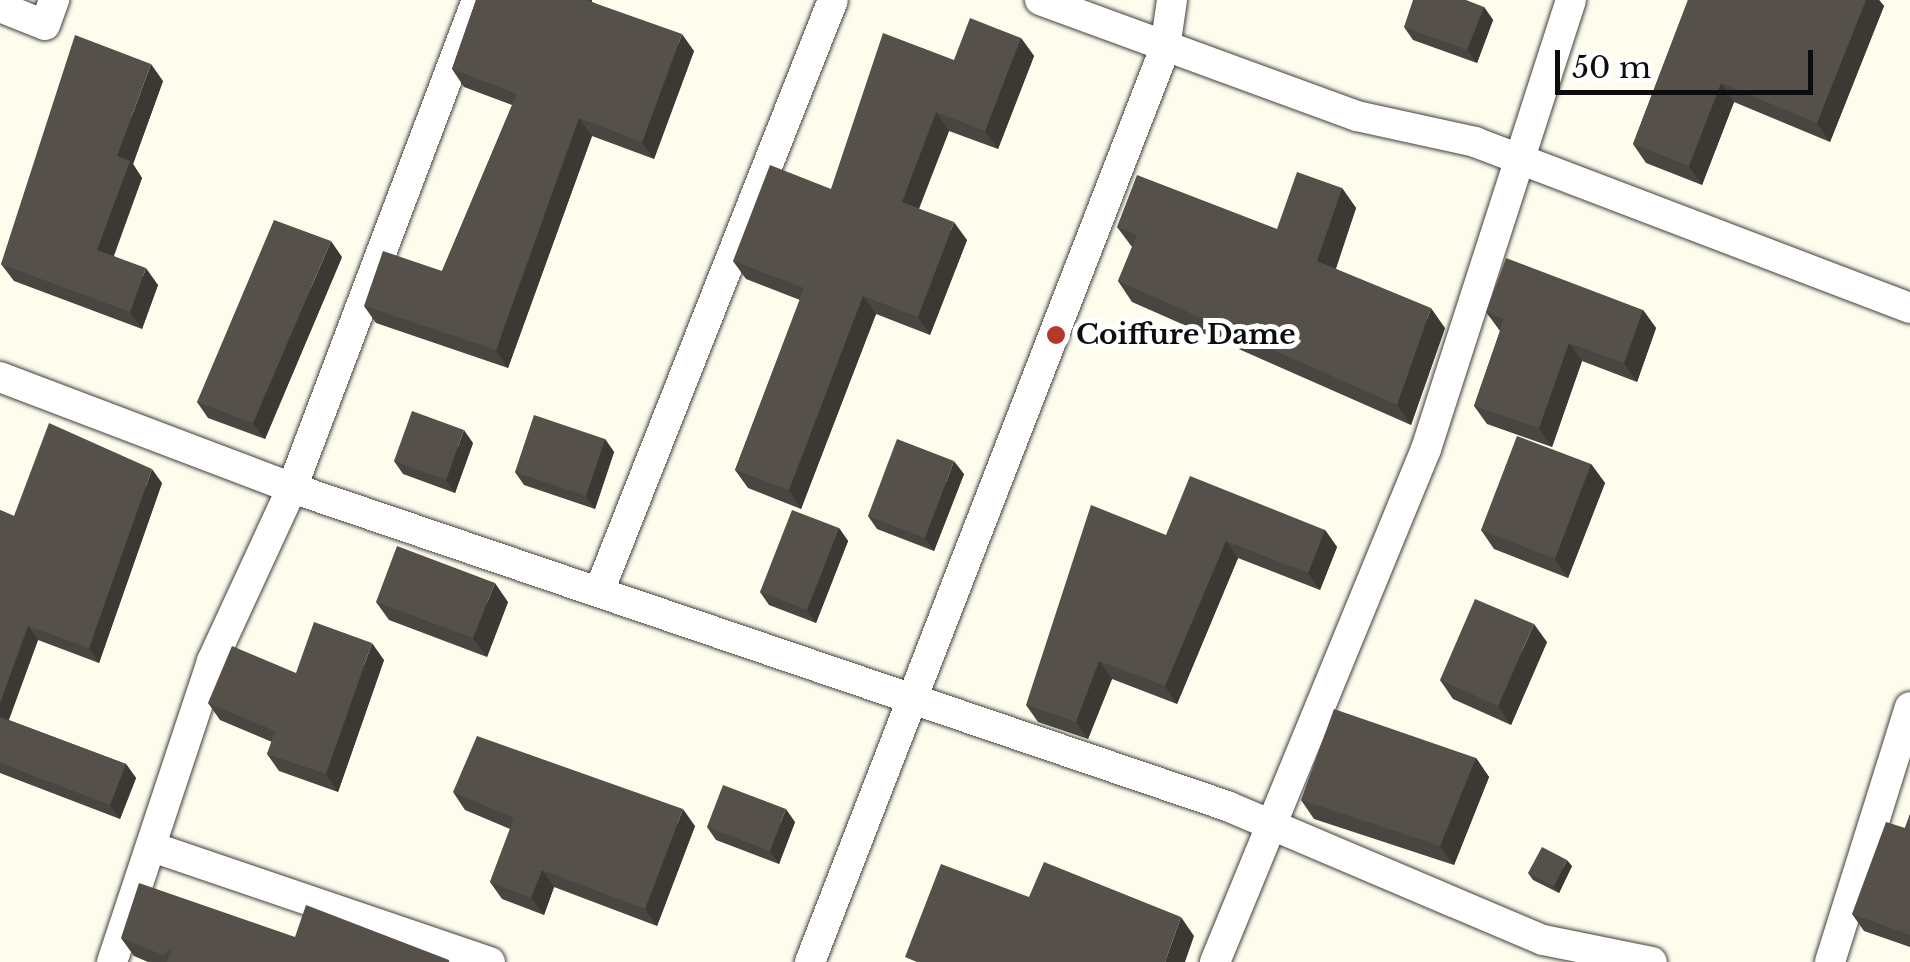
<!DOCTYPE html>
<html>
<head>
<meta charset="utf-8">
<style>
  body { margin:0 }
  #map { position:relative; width:1910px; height:962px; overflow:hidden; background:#fefded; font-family:"Libre Baskerville",serif }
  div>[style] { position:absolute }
  .roads { filter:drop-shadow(0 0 2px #404040) drop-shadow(0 0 2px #404040) }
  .street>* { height:30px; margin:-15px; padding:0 15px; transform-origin:15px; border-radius:15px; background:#fff }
  .wall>* { inset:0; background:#494540 }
  .shaded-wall>* { inset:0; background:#3c3834 }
  .building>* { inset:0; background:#55504a }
  .dots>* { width:28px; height:28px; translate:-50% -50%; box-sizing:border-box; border:5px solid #fff; border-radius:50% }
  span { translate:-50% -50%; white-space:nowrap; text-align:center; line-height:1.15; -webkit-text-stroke:10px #fff; paint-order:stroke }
  .poi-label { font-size:28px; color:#0d0d0d; font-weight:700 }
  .left { translate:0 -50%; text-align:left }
  .scale { position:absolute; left:1555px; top:50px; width:258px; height:45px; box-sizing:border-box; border:5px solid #0d0d0d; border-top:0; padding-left:12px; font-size:30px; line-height:35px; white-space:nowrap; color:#0d0d0d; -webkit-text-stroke:8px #fff; paint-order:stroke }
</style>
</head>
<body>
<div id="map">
  <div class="roads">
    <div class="street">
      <div style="left:1040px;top:0;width:338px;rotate:20.1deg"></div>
      <div style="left:1357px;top:116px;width:121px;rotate:12.4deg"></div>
      <div style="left:1475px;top:142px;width:466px;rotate:20.9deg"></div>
      <div style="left:0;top:7px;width:48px;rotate:21.8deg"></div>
      <div style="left:45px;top:25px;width:27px;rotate:-70deg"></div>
      <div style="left:0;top:377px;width:312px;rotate:20.8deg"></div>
      <div style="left:292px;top:488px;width:988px;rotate:18.78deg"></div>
      <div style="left:1227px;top:806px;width:343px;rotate:23deg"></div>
      <div style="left:1543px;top:940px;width:111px;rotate:11.4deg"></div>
      <div style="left:600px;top:589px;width:633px;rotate:-68.42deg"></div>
      <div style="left:152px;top:847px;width:357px;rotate:18.8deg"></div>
      <div style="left:112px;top:962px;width:317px;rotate:-71.6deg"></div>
      <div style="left:212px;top:661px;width:191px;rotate:-65.2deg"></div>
      <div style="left:292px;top:488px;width:522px;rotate:-69.24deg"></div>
      <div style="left:810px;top:962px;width:981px;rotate:-68.77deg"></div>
      <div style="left:1165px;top:48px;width:49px;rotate:-81.7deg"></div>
      <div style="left:1215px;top:962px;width:555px;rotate:-67.64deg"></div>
      <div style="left:1426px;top:449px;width:472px;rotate:-72.1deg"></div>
      <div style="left:1830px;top:962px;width:267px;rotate:-72.6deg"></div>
    </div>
  </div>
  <div class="wall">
    <div style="clip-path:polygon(476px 0,592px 0,592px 2px,694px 51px,654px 159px,592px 136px,508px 368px,376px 323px,364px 306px,442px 271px,512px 105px,464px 87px,452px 69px)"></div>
    <div style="clip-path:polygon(1688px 0,1879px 0,1884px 6px,1830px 142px,1734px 102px,1702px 185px,1646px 163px,1633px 144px)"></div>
    <div style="clip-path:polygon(1484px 7px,1493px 20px,1477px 63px,1413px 40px,1404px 27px)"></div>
    <div style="clip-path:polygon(1021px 38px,1034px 56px,998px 149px,949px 131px,919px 209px,967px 240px,930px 335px,876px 314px,801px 509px,748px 488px,735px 470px,800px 300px,746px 279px,733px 261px,831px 189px,954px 60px)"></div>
    <div style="clip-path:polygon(163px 81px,133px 164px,142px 178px,114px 256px,158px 285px,142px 329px,14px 281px,1px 264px)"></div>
    <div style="clip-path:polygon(1342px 188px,1356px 208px,1336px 269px,1445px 328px,1411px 425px,1132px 302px,1118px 281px,1132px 247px,1117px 227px,1277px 229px)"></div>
    <div style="clip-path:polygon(342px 257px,265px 439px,208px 418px,197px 402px)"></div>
    <div style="clip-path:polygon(1643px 310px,1656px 328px,1637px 382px,1582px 361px,1552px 447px,1487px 424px,1474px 406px,1500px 331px,1486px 312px)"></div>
    <div style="clip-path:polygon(605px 439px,614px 452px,595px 509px,524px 485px,515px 472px)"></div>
    <div style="clip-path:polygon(473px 443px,455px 493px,403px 474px,394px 461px)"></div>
    <div style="clip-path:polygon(1591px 464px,1605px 483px,1568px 578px,1494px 549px,1481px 530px)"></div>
    <div style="clip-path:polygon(964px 474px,934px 551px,877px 529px,868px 516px)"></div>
    <div style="clip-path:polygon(162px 483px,99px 663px,38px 640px,9px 720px,126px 764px,136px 778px,120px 819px,0 773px,0 510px,14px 516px)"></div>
    <div style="clip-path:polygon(839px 528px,848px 541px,816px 623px,769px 605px,760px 592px)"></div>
    <div style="clip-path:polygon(1325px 530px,1337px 547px,1320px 590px,1238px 558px,1177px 704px,1112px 679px,1088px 739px,1038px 722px,1026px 705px,1166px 535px)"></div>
    <div style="clip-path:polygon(376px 602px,508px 602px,487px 657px,389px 620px)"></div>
    <div style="clip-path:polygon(1547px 642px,1511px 725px,1453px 699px,1440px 680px)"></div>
    <div style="clip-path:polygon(384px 660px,338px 792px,279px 771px,267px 754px,272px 742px,220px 720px,208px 703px)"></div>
    <div style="clip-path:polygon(1476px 758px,1489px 777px,1454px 865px,1314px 819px,1301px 800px)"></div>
    <div style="clip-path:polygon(453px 792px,695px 826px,657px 926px,554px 887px,544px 915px,502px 899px,490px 882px,510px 829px,465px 810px)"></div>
    <div style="clip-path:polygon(1910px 814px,1910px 947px,1864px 931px,1852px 914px,1905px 828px)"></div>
    <div style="clip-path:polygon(795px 822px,779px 864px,716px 840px,707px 827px)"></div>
    <div style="clip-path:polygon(1572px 866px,1559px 893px,1533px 880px,1528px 873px)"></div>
    <div style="clip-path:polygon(295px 937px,451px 962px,148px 962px,134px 956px,121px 938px)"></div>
  </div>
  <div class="shaded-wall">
    <div style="clip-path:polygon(1866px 0,1879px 0,1884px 6px,1830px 142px,1817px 123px)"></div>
    <div style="clip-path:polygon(1484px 7px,1493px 20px,1477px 63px,1467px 50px)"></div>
    <div style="clip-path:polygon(682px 34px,694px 51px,654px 159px,642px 142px)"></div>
    <div style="clip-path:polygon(1021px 38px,1034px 56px,998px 149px,985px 131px)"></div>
    <div style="clip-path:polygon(151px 64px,163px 81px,133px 164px,142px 178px,109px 267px,97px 250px,117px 156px)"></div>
    <div style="clip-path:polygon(1721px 83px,1734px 102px,1702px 185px,1689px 166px)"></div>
    <div style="clip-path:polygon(936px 112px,949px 131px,914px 220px,902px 202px)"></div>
    <div style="clip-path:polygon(579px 118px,592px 136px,508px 368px,496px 350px)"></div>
    <div style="clip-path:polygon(1342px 188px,1356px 208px,1331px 281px,1317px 261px)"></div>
    <div style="clip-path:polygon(954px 222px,967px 240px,930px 335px,918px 317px)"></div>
    <div style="clip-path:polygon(331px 241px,342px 257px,265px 439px,253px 423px)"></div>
    <div style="clip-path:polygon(146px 268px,158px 285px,142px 329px,130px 312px)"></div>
    <div style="clip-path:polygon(863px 296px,876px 314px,801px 509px,789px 490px)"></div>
    <div style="clip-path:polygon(1431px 308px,1445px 328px,1411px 425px,1397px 405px)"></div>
    <div style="clip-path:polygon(1643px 310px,1656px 328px,1637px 382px,1624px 363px)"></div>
    <div style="clip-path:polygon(1569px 343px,1582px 361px,1552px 447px,1539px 428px)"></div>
    <div style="clip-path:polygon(464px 430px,473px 443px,455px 493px,446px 480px)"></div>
    <div style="clip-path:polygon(605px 439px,614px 452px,595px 509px,586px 496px)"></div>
    <div style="clip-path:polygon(954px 461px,964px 474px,934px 551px,925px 538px)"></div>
    <div style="clip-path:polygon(1591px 464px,1605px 483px,1568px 578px,1555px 559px)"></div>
    <div style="clip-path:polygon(152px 469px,162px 483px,99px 663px,89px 648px)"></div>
    <div style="clip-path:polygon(839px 528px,848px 541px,816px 623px,807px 610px)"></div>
    <div style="clip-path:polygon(1325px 530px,1337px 547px,1320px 590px,1308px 573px)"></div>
    <div style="clip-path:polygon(1226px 541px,1238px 558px,1177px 704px,1165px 686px)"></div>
    <div style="clip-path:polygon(495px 583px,508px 602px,487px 657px,473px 638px)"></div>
    <div style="clip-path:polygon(1534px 624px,1547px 642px,1511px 725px,1498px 706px)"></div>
    <div style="clip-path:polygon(28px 626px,38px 640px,5px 729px,0 722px,0 703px)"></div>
    <div style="clip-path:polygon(372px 643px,384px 660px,338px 792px,326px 774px)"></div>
    <div style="clip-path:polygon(1099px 661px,1112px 679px,1088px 739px,1076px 722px)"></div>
    <div style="clip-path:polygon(1476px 758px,1489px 777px,1454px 865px,1440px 846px)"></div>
    <div style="clip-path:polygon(126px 764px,136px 778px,120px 819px,110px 805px)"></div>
    <div style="clip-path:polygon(683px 809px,695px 826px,657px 926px,645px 909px)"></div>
    <div style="clip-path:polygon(786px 809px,795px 822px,779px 864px,770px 851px)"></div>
    <div style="clip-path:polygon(1567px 860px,1572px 866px,1559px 893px,1554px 886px)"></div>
    <div style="clip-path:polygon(542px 870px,554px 887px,544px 915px,531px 898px)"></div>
    <div style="clip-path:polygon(1181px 917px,1194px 936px,1185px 962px,1165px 962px)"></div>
  </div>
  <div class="building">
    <div style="clip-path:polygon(476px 0,586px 0,682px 34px,642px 142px,579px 118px,496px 350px,364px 306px,383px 251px,442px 271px,517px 94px,452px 69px)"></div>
    <div style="clip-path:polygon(1413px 0,1466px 0,1484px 7px,1467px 50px,1404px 27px)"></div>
    <div style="clip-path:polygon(1688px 0,1866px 0,1817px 123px,1721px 83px,1689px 166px,1633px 144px)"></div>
    <div style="clip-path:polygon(970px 18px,1021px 38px,985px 131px,936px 112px,902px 202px,954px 222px,918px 317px,863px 296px,789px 490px,735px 470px,804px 288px,733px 261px,770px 165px,831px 189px,883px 33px,954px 60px)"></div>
    <div style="clip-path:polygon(75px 35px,151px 64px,117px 156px,130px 161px,97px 250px,146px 268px,130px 312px,1px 264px)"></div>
    <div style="clip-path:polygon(1297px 172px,1342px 188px,1317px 261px,1431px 308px,1397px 405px,1118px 281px,1137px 235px,1117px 227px,1137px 175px,1277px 229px)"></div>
    <div style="clip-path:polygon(274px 220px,331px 241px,253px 423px,197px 402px)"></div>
    <div style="clip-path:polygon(1506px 258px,1643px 310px,1624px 363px,1569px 343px,1539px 428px,1474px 406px,1504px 319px,1486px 312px)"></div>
    <div style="clip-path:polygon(412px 411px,464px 430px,446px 480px,394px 461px)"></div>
    <div style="clip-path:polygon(534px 415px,605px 439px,586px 496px,515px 472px)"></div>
    <div style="clip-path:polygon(49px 423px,152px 469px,89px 648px,28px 626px,0 703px,0 510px,14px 516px)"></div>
    <div style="clip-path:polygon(1517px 436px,1591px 464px,1555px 559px,1481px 530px)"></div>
    <div style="clip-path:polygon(897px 439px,954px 461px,925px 538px,868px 516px)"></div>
    <div style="clip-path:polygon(1190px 476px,1325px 530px,1308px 573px,1226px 541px,1165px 686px,1099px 661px,1076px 722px,1026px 705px,1091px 505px,1166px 535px)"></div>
    <div style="clip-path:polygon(792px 510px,839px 528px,807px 610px,760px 592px)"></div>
    <div style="clip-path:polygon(397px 546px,495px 583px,473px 638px,376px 602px)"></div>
    <div style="clip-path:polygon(1475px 599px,1534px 624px,1498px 706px,1440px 680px)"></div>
    <div style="clip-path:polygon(314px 622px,372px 643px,326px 774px,267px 754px,275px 731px,208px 703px,232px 646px,296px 673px)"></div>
    <div style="clip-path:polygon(1334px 709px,1476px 758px,1440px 846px,1301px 800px)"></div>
    <div style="clip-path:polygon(0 717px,126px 764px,110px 805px,0 763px)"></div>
    <div style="clip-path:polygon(477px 736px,683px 809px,645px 909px,542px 870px,531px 898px,490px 882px,514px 818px,453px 792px)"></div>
    <div style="clip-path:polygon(723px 785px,786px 809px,770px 851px,707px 827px)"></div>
    <div style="clip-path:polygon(1910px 814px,1910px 935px,1852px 914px,1886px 822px,1905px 828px)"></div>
    <div style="clip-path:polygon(1542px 847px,1567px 860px,1554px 886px,1528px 873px)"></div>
    <div style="clip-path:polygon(1044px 862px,1181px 917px,1165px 962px,917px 962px,905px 957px,941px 864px,1029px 897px)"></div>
    <div style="clip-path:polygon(139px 883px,295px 937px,306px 905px,449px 960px,449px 962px,167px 962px,172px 949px,163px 955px,121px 938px)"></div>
  </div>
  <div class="dots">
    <div style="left:1056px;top:335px;background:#b7382b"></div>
  </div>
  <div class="poi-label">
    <span class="left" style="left:1076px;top:335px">Coiffure Dame</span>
  </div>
  <div class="scale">50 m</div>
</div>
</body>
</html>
